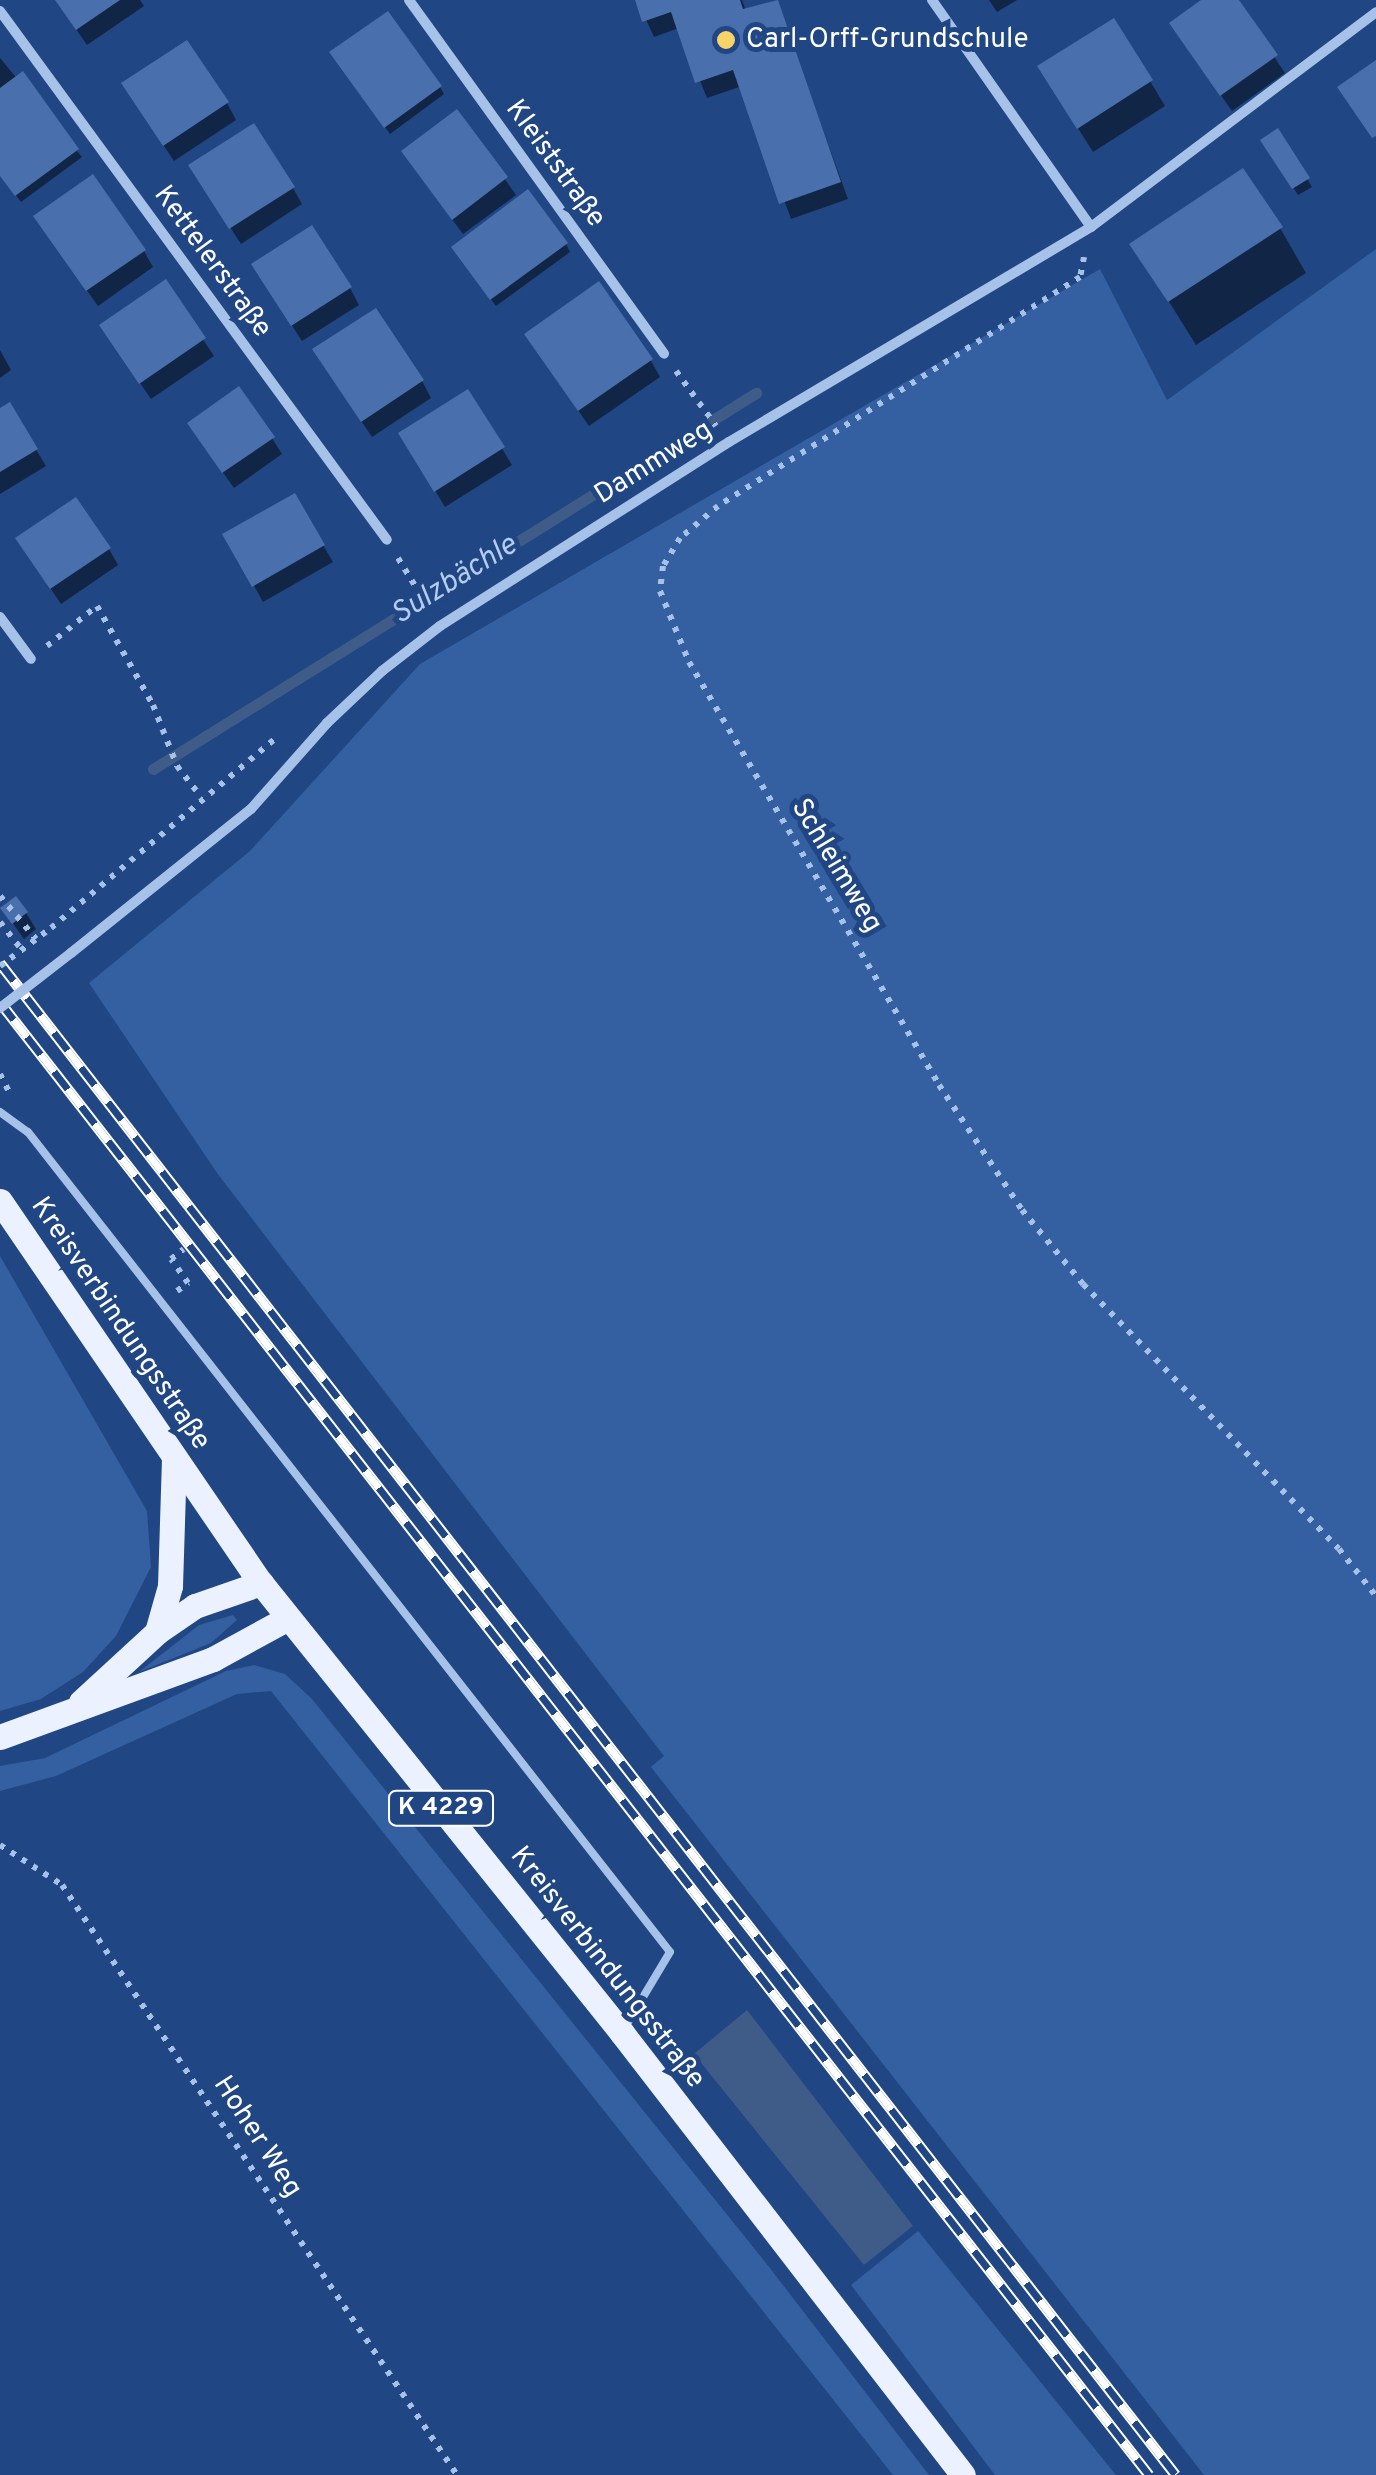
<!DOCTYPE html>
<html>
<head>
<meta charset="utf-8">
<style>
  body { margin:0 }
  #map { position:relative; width:1376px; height:2475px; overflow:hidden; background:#204683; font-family:Overpass,sans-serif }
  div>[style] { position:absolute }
  .green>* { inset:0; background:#345fa1 }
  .water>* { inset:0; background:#3f5b88 }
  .shadow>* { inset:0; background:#0007 }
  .stream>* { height:11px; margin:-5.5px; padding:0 5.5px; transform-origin:5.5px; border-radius:5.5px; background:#3f5b88 }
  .building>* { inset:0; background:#4970ac }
  .path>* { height:6px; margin-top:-3px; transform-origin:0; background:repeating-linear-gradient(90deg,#a7c2e9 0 5px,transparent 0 13px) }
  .lane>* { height:8px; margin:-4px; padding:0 4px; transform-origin:4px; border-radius:4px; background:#a7c2e9 }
  .street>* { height:10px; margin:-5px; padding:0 5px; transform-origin:5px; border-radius:5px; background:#a7c2e9 }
  .primary>* { height:25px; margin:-12.5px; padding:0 12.5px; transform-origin:12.5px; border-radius:12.5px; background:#ebf1fe }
  .rail>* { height:11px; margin-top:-5.5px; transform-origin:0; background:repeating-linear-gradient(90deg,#204683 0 22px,#fff 0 44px); box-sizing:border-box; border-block:2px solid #fff }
  .path-bridge>* { height:6px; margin-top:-3px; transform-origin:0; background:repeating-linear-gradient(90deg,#a7c2e9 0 5px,transparent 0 13px) }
  .street-bridge>* { height:10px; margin:-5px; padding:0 5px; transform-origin:5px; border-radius:5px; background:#a7c2e9 }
  .dots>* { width:28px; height:28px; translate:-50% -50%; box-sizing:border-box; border:5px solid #204683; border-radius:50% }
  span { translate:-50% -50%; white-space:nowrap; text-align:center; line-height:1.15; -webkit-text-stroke:10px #204683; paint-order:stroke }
  .shield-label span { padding:2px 8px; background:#204683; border:2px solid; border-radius:8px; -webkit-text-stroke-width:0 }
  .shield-label { font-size:25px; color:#fff; font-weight:700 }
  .poi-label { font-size:28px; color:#fff }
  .left { translate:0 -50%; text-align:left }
  .street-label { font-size:28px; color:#fff }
  .water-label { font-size:30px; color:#b3ccf0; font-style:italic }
</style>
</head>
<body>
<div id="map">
  <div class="green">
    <div style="clip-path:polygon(1376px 249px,1376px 2475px,1204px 2475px,651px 1767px,664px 1756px,217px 1173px,89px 983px,250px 851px,420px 664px,1100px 269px,1167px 400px)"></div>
    <div style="clip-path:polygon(0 1256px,147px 1511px,151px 1567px,116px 1636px,83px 1672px,41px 1699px,0 1711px)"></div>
    <div style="clip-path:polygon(233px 1615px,237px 1620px,211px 1643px,139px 1672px,199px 1625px)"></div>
    <div style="clip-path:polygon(254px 1665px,285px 1674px,312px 1699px,766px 2263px,929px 2475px,893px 2475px,271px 1691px,237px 1694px,56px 1776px,0 1791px,0 1766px,45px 1758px,226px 1671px)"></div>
    <div style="clip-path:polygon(918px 2231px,1116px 2475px,995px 2475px,851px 2285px)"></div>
  </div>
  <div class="water">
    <div style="clip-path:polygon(747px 2010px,913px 2226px,864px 2265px,694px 2054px)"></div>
  </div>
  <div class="shadow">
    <div style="clip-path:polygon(56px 0,140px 0,144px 6px,87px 45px)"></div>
    <div style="clip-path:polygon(637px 0,742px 0,746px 11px,776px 1px,848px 199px,791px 219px,742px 86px,707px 98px,679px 28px,654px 37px)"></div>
    <div style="clip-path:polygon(989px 0,1017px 0,997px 12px)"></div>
    <div style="clip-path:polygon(1206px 0,1236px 0,1285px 73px,1232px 111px,1182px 40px)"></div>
    <div style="clip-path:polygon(0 58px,82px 157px,21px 202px,0 174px)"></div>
    <div style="clip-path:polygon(337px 60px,440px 87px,444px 94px,390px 134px)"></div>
    <div style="clip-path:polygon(1150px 81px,1165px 106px,1093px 152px,1055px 92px)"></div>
    <div style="clip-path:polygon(134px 101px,227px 103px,236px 120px,174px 161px)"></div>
    <div style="clip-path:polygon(457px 112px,516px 195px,463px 234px,414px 168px)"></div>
    <div style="clip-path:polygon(1278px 132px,1312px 187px,1298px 195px,1264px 141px)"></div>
    <div style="clip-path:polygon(201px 182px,293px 188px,302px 204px,241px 244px)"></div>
    <div style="clip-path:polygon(1280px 228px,1306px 273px,1196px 345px,1133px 244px)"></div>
    <div style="clip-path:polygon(46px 233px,144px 251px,153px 267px,98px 306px)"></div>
    <div style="clip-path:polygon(566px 244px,570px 252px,496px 306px,458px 255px)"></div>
    <div style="clip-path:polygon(263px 281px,350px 288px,359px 305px,302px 341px)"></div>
    <div style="clip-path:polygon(165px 282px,214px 356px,151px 399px,112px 342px)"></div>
    <div style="clip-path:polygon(0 350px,11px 370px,0 378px)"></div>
    <div style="clip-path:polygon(537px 351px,651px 361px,660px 377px,589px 426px)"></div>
    <div style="clip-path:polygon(325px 367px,422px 381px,431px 398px,372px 437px)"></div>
    <div style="clip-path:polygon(468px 392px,512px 465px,445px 507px,401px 434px)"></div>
    <div style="clip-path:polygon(9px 405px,46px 466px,0 494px,0 410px)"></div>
    <div style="clip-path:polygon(272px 438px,282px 454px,234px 488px,200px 440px)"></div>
    <div style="clip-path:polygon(294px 496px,333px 562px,263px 602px,226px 535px)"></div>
    <div style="clip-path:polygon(109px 549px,118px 565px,61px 604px,28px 555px)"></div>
    <div style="clip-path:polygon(3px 909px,26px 913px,36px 929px,24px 939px)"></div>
  </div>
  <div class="stream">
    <div style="left:153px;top:769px;width:711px;rotate:-31.95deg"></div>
  </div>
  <div class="building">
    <div style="clip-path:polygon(55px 0,120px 0,76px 30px)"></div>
    <div style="clip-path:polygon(635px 0,740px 0,743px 9px,778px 0,841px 182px,779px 204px,733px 70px,695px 83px,671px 12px,642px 22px)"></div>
    <div style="clip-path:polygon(1201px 0,1239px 0,1278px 55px,1220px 96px,1169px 23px)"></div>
    <div style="clip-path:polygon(388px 11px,442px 86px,384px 128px,329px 52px)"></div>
    <div style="clip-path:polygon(1114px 18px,1153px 80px,1077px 129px,1037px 66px)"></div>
    <div style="clip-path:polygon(187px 40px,229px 102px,163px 146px,121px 83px)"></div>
    <div style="clip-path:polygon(1376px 60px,1376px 136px,1372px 138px,1337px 87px)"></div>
    <div style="clip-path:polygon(23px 71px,79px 149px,15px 196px,0 176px,0 88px)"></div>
    <div style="clip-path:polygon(457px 109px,508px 177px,452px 220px,401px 151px)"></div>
    <div style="clip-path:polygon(254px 123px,295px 187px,229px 229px,188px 165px)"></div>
    <div style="clip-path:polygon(1278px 128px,1310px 178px,1292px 189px,1260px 140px)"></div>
    <div style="clip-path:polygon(1243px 168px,1283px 227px,1168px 302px,1129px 244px)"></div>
    <div style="clip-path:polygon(93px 174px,146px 250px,86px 291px,33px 216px)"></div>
    <div style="clip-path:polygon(528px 189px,568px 243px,490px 300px,451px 247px)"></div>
    <div style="clip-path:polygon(312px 225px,352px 287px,291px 326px,251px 264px)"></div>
    <div style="clip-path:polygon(166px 279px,206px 338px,139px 384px,99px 325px)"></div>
    <div style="clip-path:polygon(599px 281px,653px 359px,578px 411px,524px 334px)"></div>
    <div style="clip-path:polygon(376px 308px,424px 380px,361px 422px,312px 349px)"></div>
    <div style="clip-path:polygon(239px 386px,275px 437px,222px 473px,187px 423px)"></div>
    <div style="clip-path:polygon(468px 389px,505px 447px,434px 492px,398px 433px)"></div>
    <div style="clip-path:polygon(10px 402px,38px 449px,0 472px,0 408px)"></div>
    <div style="clip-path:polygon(295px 493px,325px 545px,252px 587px,222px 534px)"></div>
    <div style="clip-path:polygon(76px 497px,111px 548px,50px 589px,15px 538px)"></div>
    <div style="clip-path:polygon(16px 896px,28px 912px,12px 924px,0 908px)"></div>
  </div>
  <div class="path">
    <div style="left:1084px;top:257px;width:20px;rotate:101deg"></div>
    <div style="left:1080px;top:277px;width:428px;rotate:147.7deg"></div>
    <div style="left:718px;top:506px;width:50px;rotate:139.9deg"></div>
    <div style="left:680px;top:538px;width:33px;rotate:121deg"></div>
    <div style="left:663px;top:566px;width:25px;rotate:97deg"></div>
    <div style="left:660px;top:591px;width:77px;rotate:67.8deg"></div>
    <div style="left:689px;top:662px;width:491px;rotate:59.4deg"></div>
    <div style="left:939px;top:1085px;width:150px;rotate:56.4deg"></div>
    <div style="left:1022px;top:1210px;width:96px;rotate:50.5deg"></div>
    <div style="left:1083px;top:1284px;width:368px;rotate:46deg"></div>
    <div style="left:1339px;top:1549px;width:60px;rotate:51.8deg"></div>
    <div style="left:676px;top:371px;width:68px;rotate:54deg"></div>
    <div style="left:398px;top:558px;width:57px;rotate:58.5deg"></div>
    <div style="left:47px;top:646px;width:64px;rotate:-38.7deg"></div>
    <div style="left:97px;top:606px;width:114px;rotate:60.5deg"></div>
    <div style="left:153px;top:705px;width:66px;rotate:68.5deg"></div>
    <div style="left:177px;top:766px;width:39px;rotate:52deg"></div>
    <div style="left:0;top:896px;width:56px;rotate:50.1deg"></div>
    <div style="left:0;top:922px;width:36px;rotate:52deg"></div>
    <div style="left:51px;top:928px;width:296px;rotate:-40.2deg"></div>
    <div style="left:0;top:1074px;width:18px;rotate:63deg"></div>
    <div style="left:177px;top:1291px;width:14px;rotate:-36deg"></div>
    <div style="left:188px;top:1283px;width:29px;rotate:-125deg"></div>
    <div style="left:171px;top:1259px;width:16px;rotate:-38deg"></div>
    <div style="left:0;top:1845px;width:74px;rotate:32.8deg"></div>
    <div style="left:62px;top:1885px;width:710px;rotate:56.2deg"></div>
  </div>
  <div class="lane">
    <div style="left:0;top:1112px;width:34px;rotate:36deg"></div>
    <div style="left:28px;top:1132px;width:1041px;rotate:51.94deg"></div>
    <div style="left:670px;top:1952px;width:90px;rotate:120.9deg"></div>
  </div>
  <div class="street">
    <div style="left:409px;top:0;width:436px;rotate:54.2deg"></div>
    <div style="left:932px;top:0;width:277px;rotate:55deg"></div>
    <div style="left:0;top:11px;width:655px;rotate:53.81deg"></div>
    <div style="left:0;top:617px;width:52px;rotate:53.6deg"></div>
    <div style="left:71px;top:953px;width:231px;rotate:-38.7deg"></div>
    <div style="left:251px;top:809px;width:115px;rotate:-48.5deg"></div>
    <div style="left:327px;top:723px;width:76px;rotate:-43.4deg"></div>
    <div style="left:382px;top:671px;width:73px;rotate:-37.8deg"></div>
    <div style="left:440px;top:626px;width:343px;rotate:-32.5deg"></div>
    <div style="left:729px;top:442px;width:421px;rotate:-30.7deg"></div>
    <div style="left:1091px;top:227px;width:357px;rotate:-37deg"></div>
  </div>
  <div class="primary">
    <div style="left:0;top:1201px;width:463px;rotate:55.7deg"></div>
    <div style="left:261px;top:1583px;width:577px;rotate:51.26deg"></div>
    <div style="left:622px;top:2033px;width:558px;rotate:52.35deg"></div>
    <div style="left:157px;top:1632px;width:48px;rotate:-74.2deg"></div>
    <div style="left:170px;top:1586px;width:129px;rotate:-88.2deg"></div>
    <div style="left:81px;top:1702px;width:103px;rotate:-42.6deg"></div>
    <div style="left:157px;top:1632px;width:46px;rotate:-34.4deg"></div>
    <div style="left:195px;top:1606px;width:70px;rotate:-19.2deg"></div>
    <div style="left:0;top:1737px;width:227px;rotate:-20.1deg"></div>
    <div style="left:213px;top:1659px;width:85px;rotate:-28.7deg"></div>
  </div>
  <div class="rail">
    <div style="left:0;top:963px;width:1915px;rotate:52.13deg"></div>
    <div style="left:0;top:1002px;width:1868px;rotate:52.04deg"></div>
  </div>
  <div class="path-bridge">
    <div style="left:0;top:966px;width:64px;rotate:-36.7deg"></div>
  </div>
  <div class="street-bridge">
    <div style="left:0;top:1008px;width:90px;rotate:-37.8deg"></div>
  </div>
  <div class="dots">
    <div style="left:726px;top:40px;background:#f6d468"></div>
  </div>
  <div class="shield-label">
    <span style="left:441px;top:1808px">K 4229</span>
  </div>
  <div class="poi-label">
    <span class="left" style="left:746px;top:40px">Carl-Orff-Grundschule</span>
  </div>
  <div class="street-label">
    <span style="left:555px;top:164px;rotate:54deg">Kleiststraße</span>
    <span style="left:212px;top:262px;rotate:54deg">Kettelerstraße</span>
    <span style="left:654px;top:463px;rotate:-32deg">Dammweg</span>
    <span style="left:836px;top:866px;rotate:59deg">Schleimweg</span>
    <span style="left:120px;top:1324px;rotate:56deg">Kreisverbindungsstraße</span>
    <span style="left:607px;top:1968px;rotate:52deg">Kreisverbindungsstraße</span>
    <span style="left:257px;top:2137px;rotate:57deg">Hoher Weg</span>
  </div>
  <div class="water-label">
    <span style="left:455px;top:581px;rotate:-32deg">Sulzbächle</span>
  </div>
</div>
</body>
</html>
